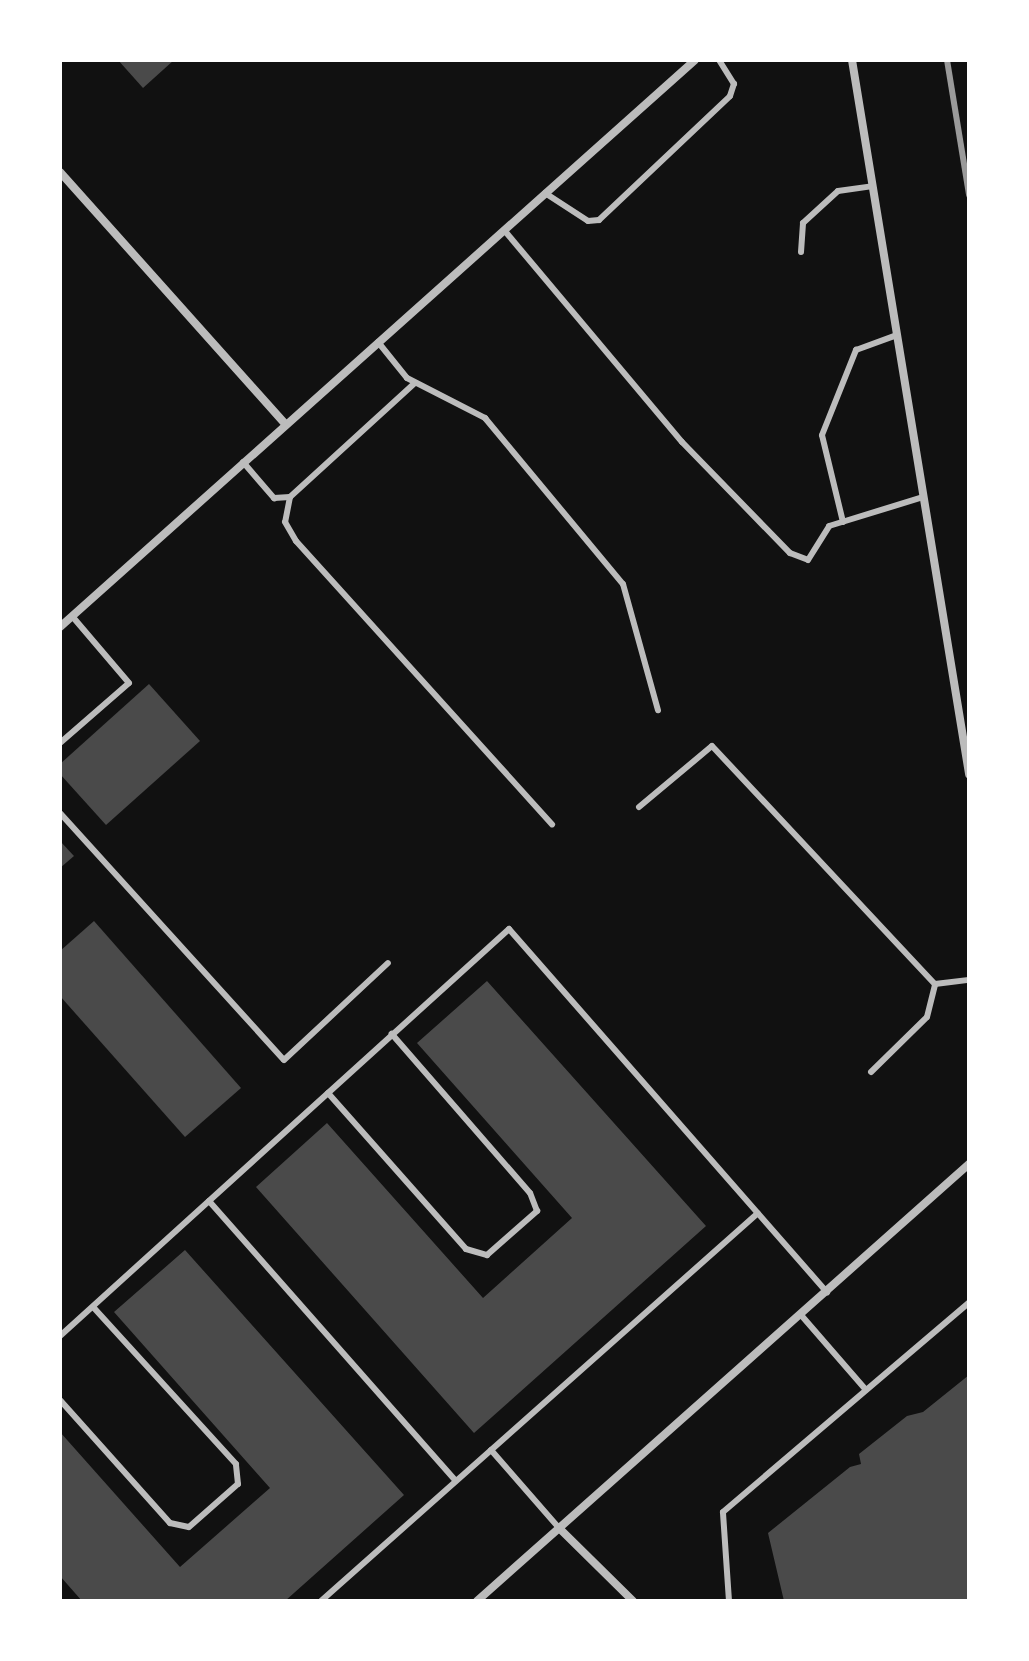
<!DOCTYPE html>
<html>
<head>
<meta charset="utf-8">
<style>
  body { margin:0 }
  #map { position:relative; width:1029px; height:1661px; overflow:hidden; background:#111; font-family:"Asap Condensed",sans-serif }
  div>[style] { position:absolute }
  .building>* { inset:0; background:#4a4a4a }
  .service>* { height:6px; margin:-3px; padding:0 3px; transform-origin:3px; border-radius:3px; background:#bcbcbc }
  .minor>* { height:8px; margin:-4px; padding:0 4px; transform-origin:4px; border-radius:4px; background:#bcbcbc }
  .rail>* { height:6px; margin:-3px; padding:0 3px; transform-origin:3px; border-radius:3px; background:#9a9a9a }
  span { translate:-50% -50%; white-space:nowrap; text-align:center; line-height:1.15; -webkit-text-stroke:8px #fff; paint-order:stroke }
  .frame { position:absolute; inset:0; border:62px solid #fff; pointer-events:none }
</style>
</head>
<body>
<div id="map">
  <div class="building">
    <div style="clip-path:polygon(118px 60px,174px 60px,143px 88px)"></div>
    <div style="clip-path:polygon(149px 684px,200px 741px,106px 825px,60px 774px,60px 764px)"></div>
    <div style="clip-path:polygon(60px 841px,74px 856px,60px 868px)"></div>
    <div style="clip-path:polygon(94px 921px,241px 1088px,185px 1137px,60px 996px,60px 951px)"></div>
    <div style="clip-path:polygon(487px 981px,706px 1226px,474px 1433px,256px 1187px,327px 1123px,483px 1298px,572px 1218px,417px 1043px)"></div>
    <div style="clip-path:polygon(185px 1250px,404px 1495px,285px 1601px,82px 1601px,60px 1576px,60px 1432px,180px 1567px,270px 1488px,114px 1312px)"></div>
    <div style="clip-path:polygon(969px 1375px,969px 1601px,784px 1601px,768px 1533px,850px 1467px,861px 1464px,859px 1454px,907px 1416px,923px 1412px)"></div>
  </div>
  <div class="service">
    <div style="left:545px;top:193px;width:51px;rotate:33.1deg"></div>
    <div style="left:588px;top:221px;width:11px;rotate:-5deg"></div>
    <div style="left:599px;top:220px;width:180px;rotate:-43.4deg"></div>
    <div style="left:730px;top:96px;width:13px;rotate:-72deg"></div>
    <div style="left:734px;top:84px;width:28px;rotate:-122deg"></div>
    <div style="left:504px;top:230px;width:277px;rotate:50deg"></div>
    <div style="left:682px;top:442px;width:155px;rotate:45.8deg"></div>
    <div style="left:790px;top:553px;width:19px;rotate:21deg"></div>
    <div style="left:808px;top:560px;width:40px;rotate:-58deg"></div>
    <div style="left:829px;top:526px;width:98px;rotate:-17.1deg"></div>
    <div style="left:801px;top:252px;width:29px;rotate:-86deg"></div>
    <div style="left:803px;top:223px;width:47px;rotate:-42.4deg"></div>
    <div style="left:838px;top:191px;width:35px;rotate:-8deg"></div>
    <div style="left:378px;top:342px;width:46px;rotate:51.1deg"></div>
    <div style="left:407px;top:378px;width:88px;rotate:27.1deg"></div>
    <div style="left:485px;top:418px;width:216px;rotate:50.3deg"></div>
    <div style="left:623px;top:584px;width:131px;rotate:74.5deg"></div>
    <div style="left:243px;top:462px;width:48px;rotate:49.3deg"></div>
    <div style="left:274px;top:498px;width:16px;rotate:-4deg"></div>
    <div style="left:290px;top:497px;width:169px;rotate:-42.4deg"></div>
    <div style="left:290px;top:497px;width:25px;rotate:101deg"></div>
    <div style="left:285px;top:522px;width:22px;rotate:60deg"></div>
    <div style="left:296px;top:541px;width:382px;rotate:47.9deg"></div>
    <div style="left:843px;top:522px;width:89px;rotate:-103.6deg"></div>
    <div style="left:822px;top:435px;width:92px;rotate:-68.2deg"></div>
    <div style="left:856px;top:350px;width:44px;rotate:-20.1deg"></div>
    <div style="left:60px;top:743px;width:91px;rotate:-41deg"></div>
    <div style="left:129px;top:683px;width:88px;rotate:-130.4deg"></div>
    <div style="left:639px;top:807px;width:95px;rotate:-39.9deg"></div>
    <div style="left:712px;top:746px;width:326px;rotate:46.9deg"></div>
    <div style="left:60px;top:813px;width:333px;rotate:47.8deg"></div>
    <div style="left:284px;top:1060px;width:142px;rotate:-43deg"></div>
    <div style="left:935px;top:984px;width:34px;rotate:-7deg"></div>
    <div style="left:871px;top:1072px;width:78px;rotate:-44.5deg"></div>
    <div style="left:927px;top:1017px;width:34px;rotate:-76deg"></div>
    <div style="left:328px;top:1093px;width:208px;rotate:48.5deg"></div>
    <div style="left:466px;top:1249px;width:22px;rotate:16deg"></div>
    <div style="left:487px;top:1255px;width:67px;rotate:-41.3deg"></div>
    <div style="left:537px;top:1211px;width:19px;rotate:-111deg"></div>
    <div style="left:530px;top:1193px;width:211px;rotate:-131deg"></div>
    <div style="left:209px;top:1201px;width:373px;rotate:48.6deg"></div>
    <div style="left:801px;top:1315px;width:99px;rotate:49.1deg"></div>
    <div style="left:60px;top:1336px;width:606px;rotate:-42.19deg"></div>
    <div style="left:509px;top:929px;width:483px;rotate:48.8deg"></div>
    <div style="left:60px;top:1400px;width:165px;rotate:48.2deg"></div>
    <div style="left:170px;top:1523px;width:19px;rotate:12deg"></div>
    <div style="left:189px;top:1527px;width:65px;rotate:-41.3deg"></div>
    <div style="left:238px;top:1484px;width:20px;rotate:-96deg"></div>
    <div style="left:236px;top:1464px;width:212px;rotate:-132.3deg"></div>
    <div style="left:491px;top:1450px;width:103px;rotate:48.9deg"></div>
    <div style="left:321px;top:1601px;width:584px;rotate:-41.6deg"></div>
    <div style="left:729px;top:1601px;width:89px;rotate:-93.9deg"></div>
    <div style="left:723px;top:1512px;width:323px;rotate:-40.4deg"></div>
  </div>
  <div class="minor">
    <div style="left:852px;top:60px;width:724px;rotate:80.69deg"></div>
    <div style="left:60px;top:172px;width:338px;rotate:48.2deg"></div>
    <div style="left:60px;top:627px;width:851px;rotate:-41.76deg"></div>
    <div style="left:559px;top:1528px;width:104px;rotate:44.6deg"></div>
    <div style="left:477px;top:1601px;width:658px;rotate:-41.61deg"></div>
  </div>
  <div class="rail">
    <div style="left:947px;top:60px;width:137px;rotate:80.7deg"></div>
  </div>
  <div class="frame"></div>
</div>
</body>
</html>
